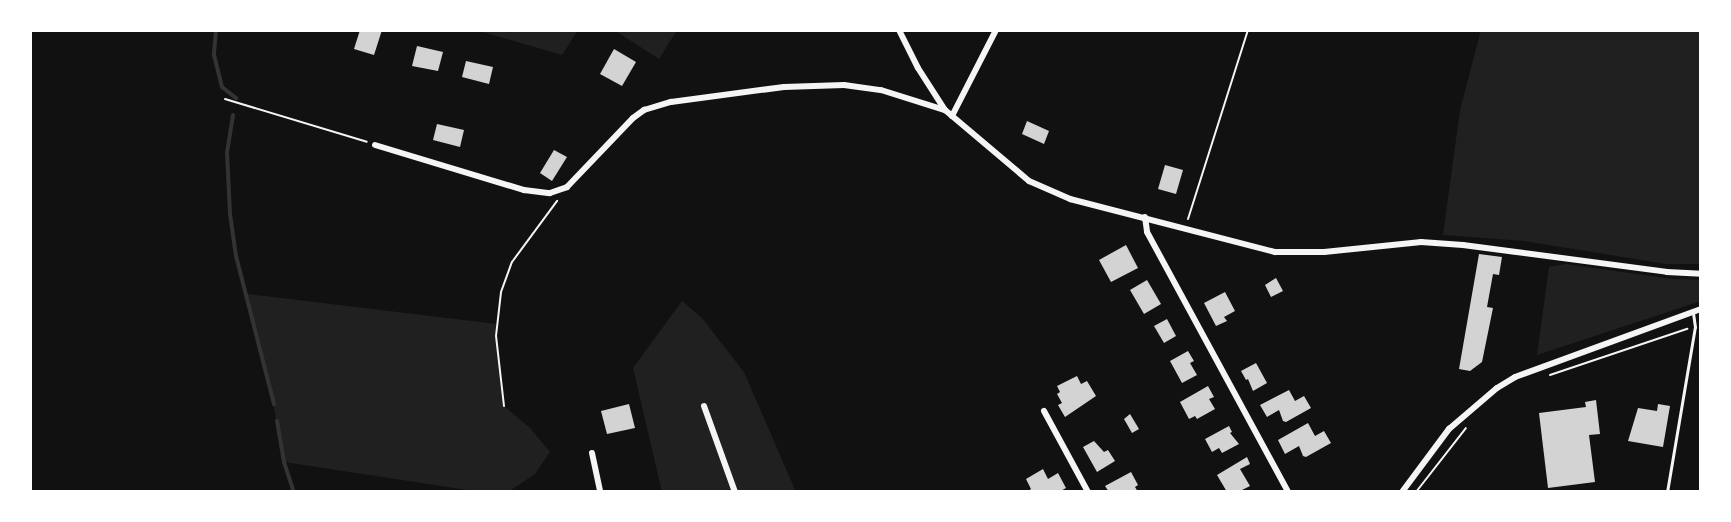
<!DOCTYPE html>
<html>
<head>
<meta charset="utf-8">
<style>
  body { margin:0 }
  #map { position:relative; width:1731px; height:522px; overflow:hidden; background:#111; font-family:"IBM Plex Sans",sans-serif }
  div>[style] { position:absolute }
  .green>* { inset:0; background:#202020 }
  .stream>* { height:4px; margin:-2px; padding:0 2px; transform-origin:2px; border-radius:2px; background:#333 }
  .building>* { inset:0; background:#d3d3d3 }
  .path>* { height:2px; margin:-1px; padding:0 1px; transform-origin:1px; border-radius:1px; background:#f5f5f5 }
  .service>* { height:3px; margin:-1.5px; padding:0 1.5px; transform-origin:1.5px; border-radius:1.5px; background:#f5f5f5 }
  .minor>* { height:6px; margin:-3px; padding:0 3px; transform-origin:3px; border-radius:3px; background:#f5f5f5 }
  span { translate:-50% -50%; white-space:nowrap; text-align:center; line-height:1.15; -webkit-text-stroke:6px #fff; paint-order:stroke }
  .frame { position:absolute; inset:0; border:32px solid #fff; pointer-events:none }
</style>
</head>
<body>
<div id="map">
  <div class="green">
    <div style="clip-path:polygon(476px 30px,578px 30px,562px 55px)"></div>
    <div style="clip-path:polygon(614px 30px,677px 30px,659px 59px)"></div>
    <div style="clip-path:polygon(1481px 30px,1701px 30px,1701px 264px,1666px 264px,1524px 241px,1443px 235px,1460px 110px)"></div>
    <div style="clip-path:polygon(1566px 264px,1672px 279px,1701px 280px,1701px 301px,1537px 355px,1549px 267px)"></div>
    <div style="clip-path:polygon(247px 294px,497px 324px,496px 336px,504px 406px,530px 428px,550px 452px,535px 474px,511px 490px,474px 491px,284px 462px,267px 370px)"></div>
    <div style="clip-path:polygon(682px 301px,702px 318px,744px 372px,796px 492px,662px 492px,633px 368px)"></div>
  </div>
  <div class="stream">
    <div style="left:216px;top:30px;width:25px;rotate:95deg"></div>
    <div style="left:214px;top:55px;width:33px;rotate:76deg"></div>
    <div style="left:222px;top:87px;width:18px;rotate:38deg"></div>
    <div style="left:233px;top:115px;width:37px;rotate:99deg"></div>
    <div style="left:227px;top:152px;width:62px;rotate:87.2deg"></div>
    <div style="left:230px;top:214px;width:42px;rotate:81.9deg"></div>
    <div style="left:236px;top:256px;width:153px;rotate:75.6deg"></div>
    <div style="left:277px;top:421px;width:42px;rotate:80.3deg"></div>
    <div style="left:284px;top:462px;width:32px;rotate:72deg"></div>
  </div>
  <div class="building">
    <div style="clip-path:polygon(360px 30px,382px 30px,374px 55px,354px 49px)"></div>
    <div style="clip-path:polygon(417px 46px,443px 52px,438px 71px,412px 66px)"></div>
    <div style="clip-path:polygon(614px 49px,636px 62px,622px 86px,600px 74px)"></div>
    <div style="clip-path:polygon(466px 61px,493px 67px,489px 84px,462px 77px)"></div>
    <div style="clip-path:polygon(1027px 121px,1049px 131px,1044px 144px,1022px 134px)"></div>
    <div style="clip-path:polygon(437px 124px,464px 130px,460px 147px,433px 140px)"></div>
    <div style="clip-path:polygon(554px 150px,567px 157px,552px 181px,540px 173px)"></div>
    <div style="clip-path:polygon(1165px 165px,1183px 170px,1176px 194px,1158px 189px)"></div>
    <div style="clip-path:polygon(1126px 245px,1138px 268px,1111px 282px,1099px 260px)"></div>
    <div style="clip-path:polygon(1479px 254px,1502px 257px,1499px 275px,1493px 274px,1487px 307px,1493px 308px,1482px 362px,1470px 371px,1459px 369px)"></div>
    <div style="clip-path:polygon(1276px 278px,1283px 291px,1271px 297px,1265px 285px)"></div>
    <div style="clip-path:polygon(1147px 280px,1161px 304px,1144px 314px,1130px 290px)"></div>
    <div style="clip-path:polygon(1225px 292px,1235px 311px,1224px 317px,1227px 321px,1216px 326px,1204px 303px)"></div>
    <div style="clip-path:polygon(1167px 319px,1176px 336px,1164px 343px,1154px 326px)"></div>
    <div style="clip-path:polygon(1188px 351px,1194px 361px,1190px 363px,1197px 375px,1182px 383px,1170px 361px)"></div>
    <div style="clip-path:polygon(1256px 363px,1267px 383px,1253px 391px,1248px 379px,1246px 380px,1241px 371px)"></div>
    <div style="clip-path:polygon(1077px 376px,1081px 384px,1087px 381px,1096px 396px,1065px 417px,1058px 405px,1062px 403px,1057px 394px,1060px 392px,1057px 386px)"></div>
    <div style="clip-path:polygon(1208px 386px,1214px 397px,1209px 399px,1215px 409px,1197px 419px,1195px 416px,1189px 419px,1180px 402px)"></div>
    <div style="clip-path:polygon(1289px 390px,1295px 401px,1304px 396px,1311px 408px,1286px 422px,1283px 421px,1279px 410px,1267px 417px,1260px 405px)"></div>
    <div style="clip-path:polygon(1596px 400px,1600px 434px,1589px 435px,1595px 482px,1548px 488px,1539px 413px,1586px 407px,1585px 402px)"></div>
    <div style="clip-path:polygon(629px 404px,635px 428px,607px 434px,601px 411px)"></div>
    <div style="clip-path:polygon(1658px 404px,1670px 406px,1663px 447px,1628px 441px,1638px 408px,1657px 411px)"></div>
    <div style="clip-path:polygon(1130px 414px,1139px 429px,1132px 433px,1124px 419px)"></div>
    <div style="clip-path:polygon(1308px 423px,1315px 436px,1324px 431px,1331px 443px,1306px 457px,1303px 456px,1299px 446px,1285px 454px,1278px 440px)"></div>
    <div style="clip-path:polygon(1229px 426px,1232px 432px,1230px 433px,1239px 444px,1222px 453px,1219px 448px,1212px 452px,1205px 439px)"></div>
    <div style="clip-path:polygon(1094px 441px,1104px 452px,1108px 450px,1115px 461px,1097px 472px,1083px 447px)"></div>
    <div style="clip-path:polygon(1247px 457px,1250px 464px,1240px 469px,1250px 486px,1238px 492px,1227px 492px,1217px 475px)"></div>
    <div style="clip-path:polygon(1043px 469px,1048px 479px,1058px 473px,1066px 488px,1059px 492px,1027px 492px,1031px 489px,1026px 479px)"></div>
    <div style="clip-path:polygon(1131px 472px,1138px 485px,1135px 487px,1138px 492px,1109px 492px,1105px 486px)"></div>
  </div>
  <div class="path">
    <div style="left:225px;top:99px;width:148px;rotate:16.8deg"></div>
    <div style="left:1188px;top:219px;width:198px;rotate:-72.4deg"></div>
    <div style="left:1550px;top:375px;width:145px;rotate:-18.6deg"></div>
    <div style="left:504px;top:406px;width:70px;rotate:-96.5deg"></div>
    <div style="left:496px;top:336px;width:44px;rotate:-83.5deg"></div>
    <div style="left:501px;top:292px;width:32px;rotate:-70deg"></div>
    <div style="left:512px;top:262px;width:76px;rotate:-53.6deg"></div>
    <div style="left:1416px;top:492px;width:81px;rotate:-52deg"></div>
  </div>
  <div class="service">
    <div style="left:1667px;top:492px;width:167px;rotate:-80.4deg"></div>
    <div style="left:1695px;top:327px;width:14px;rotate:-98deg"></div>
  </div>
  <div class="minor">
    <div style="left:899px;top:30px;width:42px;rotate:63.4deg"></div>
    <div style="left:918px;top:68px;width:50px;rotate:57.3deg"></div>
    <div style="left:945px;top:110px;width:110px;rotate:40.2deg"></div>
    <div style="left:1029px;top:181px;width:45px;rotate:23.7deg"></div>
    <div style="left:1070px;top:199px;width:212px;rotate:14.5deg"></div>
    <div style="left:1275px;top:252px;width:49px"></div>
    <div style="left:1324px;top:252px;width:98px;rotate:-5.9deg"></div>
    <div style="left:1421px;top:242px;width:42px;rotate:4.1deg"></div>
    <div style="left:1463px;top:245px;width:206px;rotate:7.5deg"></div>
    <div style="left:1667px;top:272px;width:34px;rotate:3deg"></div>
    <div style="left:952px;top:116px;width:97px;rotate:-62.9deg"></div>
    <div style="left:375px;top:145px;width:156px;rotate:16.8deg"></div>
    <div style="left:524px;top:190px;width:26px;rotate:7deg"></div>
    <div style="left:550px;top:193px;width:18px;rotate:-19deg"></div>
    <div style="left:567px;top:187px;width:95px;rotate:-46.3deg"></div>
    <div style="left:633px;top:118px;width:14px;rotate:-36deg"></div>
    <div style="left:644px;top:110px;width:28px;rotate:-17deg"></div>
    <div style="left:671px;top:102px;width:114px;rotate:-7.6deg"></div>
    <div style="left:784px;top:87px;width:60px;rotate:-1.9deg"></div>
    <div style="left:844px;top:85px;width:37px;rotate:8deg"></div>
    <div style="left:881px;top:90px;width:67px;rotate:17.4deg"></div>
    <div style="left:1145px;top:217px;width:15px;rotate:82deg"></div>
    <div style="left:1147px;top:232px;width:296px;rotate:61.5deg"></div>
    <div style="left:704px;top:406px;width:91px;rotate:70.2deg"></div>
    <div style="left:1044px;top:411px;width:92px;rotate:61.5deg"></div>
    <div style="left:592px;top:453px;width:40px;rotate:78deg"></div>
    <div style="left:1402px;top:492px;width:79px;rotate:-53.3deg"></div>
    <div style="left:1449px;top:429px;width:63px;rotate:-40.5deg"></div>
    <div style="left:1497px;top:388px;width:21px;rotate:-31deg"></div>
    <div style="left:1515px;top:377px;width:198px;rotate:-20.1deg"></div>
  </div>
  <div class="frame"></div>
</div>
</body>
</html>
